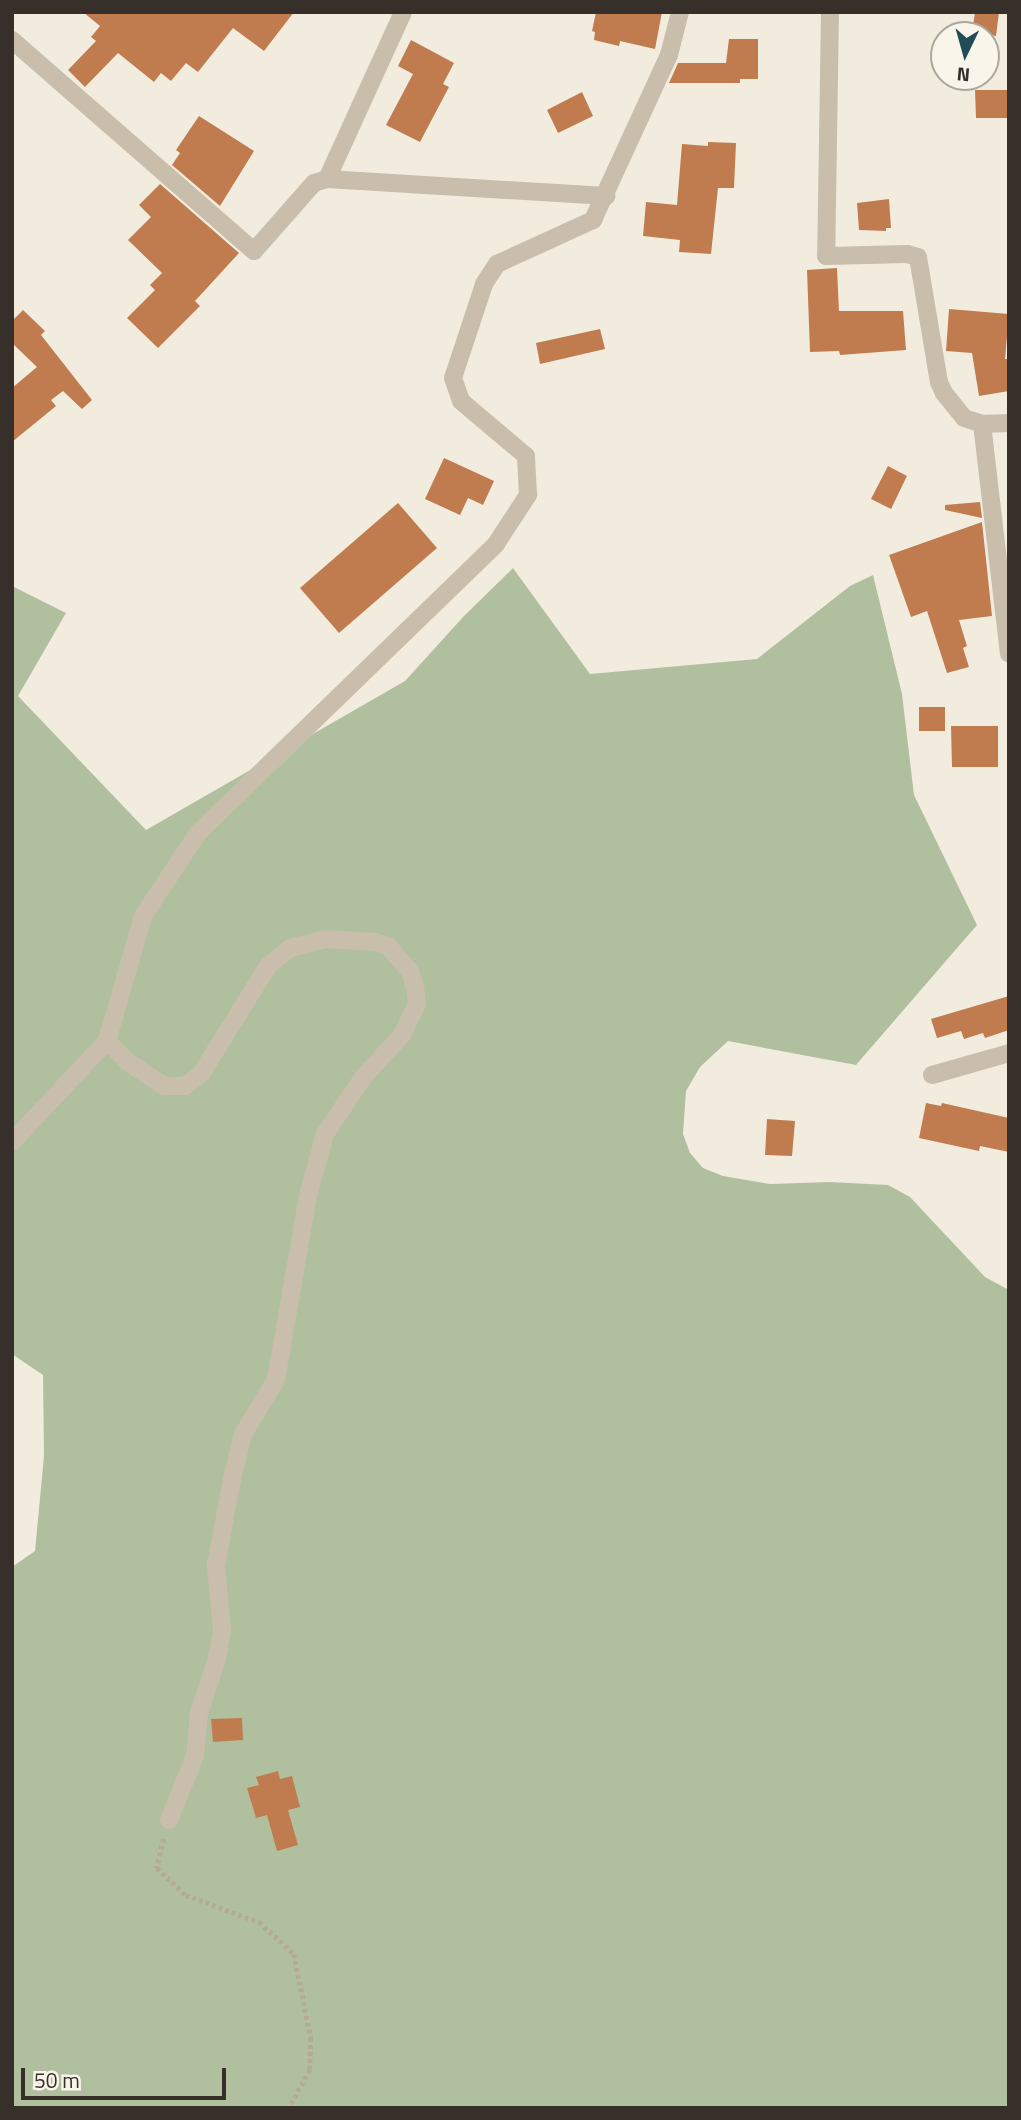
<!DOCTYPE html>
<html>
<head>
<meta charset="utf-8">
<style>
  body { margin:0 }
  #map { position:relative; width:1021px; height:2120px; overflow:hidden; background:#f2ecdf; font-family:"Titillium Web",sans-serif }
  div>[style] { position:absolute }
  .green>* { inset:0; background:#b0c09f }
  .building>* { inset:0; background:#c07c4f }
  .path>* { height:4.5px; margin-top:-2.25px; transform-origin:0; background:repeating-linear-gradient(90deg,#b5a895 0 3.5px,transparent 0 7px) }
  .minor>* { height:18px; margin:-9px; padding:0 9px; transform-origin:9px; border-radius:9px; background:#c9beab }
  span { translate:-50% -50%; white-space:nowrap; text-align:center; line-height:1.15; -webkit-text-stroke:6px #f9f5eb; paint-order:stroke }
  .frame { position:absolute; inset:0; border:14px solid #37302a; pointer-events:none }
  .north { position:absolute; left:930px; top:21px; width:70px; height:70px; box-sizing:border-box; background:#f9f5eb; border:2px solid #aba69e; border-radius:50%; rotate:185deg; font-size:19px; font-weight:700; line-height:28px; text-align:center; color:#37302a }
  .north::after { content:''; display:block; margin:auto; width:24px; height:32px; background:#214b57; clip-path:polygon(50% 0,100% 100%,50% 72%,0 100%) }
  .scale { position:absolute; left:21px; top:2068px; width:205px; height:32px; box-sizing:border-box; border:4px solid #37302a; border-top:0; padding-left:9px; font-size:21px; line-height:24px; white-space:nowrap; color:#37302a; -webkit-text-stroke:5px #f9f5eb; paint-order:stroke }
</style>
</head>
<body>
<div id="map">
  <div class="green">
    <div style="clip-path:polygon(513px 568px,590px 674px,757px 659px,850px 586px,873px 575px,902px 694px,914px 795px,977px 925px,856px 1065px,728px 1041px,700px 1067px,686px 1091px,683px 1134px,690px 1153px,703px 1168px,723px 1176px,770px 1184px,829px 1182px,888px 1185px,910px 1197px,985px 1277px,1009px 1290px,1009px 2108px,12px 2108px,12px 1567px,35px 1551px,44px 1456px,43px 1375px,12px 1354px,12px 586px,66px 613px,18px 696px,146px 830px,405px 681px,464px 616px)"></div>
  </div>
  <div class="building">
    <div style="clip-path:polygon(83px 12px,294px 12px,264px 51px,233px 28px,198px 72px,186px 63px,171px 81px,161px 73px,154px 82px,118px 53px,85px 87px,68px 70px,96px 41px,91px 37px,100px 26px)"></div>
    <div style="clip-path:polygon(596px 12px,662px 12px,655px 49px,620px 41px,619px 46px,594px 40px,595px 32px,592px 31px)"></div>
    <div style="clip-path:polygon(975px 12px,999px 12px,996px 36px,972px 33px)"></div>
    <div style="clip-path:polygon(729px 39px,758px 39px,758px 79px,740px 79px,740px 83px,669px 83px,678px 63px,726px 63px)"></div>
    <div style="clip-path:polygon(411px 40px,454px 63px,443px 84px,449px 87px,420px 142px,386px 125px,413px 74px,398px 66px)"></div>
    <div style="clip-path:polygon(975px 90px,1009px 90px,1009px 118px,976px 118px)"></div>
    <div style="clip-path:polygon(582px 92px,593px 116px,558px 133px,547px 110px)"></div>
    <div style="clip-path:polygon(199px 116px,254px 151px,220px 206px,172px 165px,180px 153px,176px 150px)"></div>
    <div style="clip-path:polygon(708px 142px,736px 143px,734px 188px,718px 188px,711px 254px,679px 252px,680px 240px,643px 236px,646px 202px,677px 205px,682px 144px,708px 146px)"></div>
    <div style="clip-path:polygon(160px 184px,239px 253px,195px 301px,200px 306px,158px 348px,127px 318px,155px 290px,150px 285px,162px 273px,128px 240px,151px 217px,139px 205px)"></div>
    <div style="clip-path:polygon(889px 199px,891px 228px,886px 228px,886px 231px,859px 230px,857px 203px)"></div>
    <div style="clip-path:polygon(837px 268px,839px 311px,903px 311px,906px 350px,840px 355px,839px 351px,810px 352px,807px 270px)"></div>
    <div style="clip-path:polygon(949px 309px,1009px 314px,1005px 359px,1009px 359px,1009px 391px,979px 396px,972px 353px,946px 351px)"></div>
    <div style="clip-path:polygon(23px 310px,45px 331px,41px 335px,92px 400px,82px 409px,63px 391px,51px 400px,56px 406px,12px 442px,12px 388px,37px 367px,12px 343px,12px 321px)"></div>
    <div style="clip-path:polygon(600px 329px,605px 349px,540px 364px,536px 343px)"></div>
    <div style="clip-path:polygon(444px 458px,494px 481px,483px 505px,468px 498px,460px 515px,425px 499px)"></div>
    <div style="clip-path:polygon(888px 466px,907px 476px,891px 509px,871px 499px)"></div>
    <div style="clip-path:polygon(980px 502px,982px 518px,945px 510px,945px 505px)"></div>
    <div style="clip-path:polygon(398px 503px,437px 548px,339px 633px,300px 588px)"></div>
    <div style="clip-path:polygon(982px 522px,992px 616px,959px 620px,967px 646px,963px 648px,969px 667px,947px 673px,927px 611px,911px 617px,889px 555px)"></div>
    <div style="clip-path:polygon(919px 707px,945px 707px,945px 731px,919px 731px)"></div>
    <div style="clip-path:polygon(951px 726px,998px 726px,998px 767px,952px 767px)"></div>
    <div style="clip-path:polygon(1009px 996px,1009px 1030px,985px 1038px,983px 1033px,964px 1039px,961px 1031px,937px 1038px,931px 1019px)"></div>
    <div style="clip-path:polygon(926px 1103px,941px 1106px,942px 1103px,1009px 1118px,1009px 1152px,980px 1146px,979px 1151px,919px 1138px)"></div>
    <div style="clip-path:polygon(767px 1119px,795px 1121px,792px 1156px,765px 1155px)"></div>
    <div style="clip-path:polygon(242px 1718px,243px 1740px,213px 1742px,211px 1719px)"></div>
    <div style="clip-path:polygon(278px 1771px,280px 1779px,292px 1776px,300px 1807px,288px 1810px,298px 1845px,277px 1851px,267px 1815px,256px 1818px,247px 1788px,259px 1785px,256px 1777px)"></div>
  </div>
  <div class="path">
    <div style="left:164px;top:1839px;width:30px;rotate:104deg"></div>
    <div style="left:157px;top:1868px;width:40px;rotate:43deg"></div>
    <div style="left:186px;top:1895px;width:78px;rotate:20.3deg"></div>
    <div style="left:259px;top:1922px;width:47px;rotate:42.4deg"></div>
    <div style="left:294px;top:1954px;width:86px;rotate:78.6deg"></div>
    <div style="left:311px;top:2038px;width:32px;rotate:92deg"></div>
    <div style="left:310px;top:2070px;width:43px;rotate:118.9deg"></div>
  </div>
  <div class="minor">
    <div style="left:830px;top:12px;width:244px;rotate:90.9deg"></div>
    <div style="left:826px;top:256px;width:81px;rotate:-1.4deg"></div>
    <div style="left:907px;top:254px;width:11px;rotate:15deg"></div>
    <div style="left:918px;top:257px;width:127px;rotate:80.5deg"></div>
    <div style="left:939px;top:382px;width:12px;rotate:66deg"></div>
    <div style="left:944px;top:393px;width:32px;rotate:51deg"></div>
    <div style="left:964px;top:418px;width:19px;rotate:18deg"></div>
    <div style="left:982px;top:424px;width:27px;rotate:-2deg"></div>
    <div style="left:12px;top:40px;width:321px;rotate:41.1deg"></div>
    <div style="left:254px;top:251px;width:91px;rotate:-48.6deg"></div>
    <div style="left:314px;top:183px;width:14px;rotate:-17deg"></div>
    <div style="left:327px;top:179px;width:280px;rotate:3.5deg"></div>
    <div style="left:327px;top:179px;width:183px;rotate:-65.5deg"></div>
    <div style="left:982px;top:424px;width:231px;rotate:83.3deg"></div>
    <div style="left:107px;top:1041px;width:30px;rotate:45deg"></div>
    <div style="left:128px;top:1062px;width:43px;rotate:33.7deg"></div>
    <div style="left:164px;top:1086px;width:21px"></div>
    <div style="left:185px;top:1086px;width:20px;rotate:-37deg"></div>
    <div style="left:201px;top:1074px;width:127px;rotate:-58.2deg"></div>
    <div style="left:268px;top:966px;width:28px;rotate:-39deg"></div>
    <div style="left:290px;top:948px;width:36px;rotate:-14deg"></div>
    <div style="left:325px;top:939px;width:50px;rotate:3.4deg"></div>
    <div style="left:375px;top:942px;width:14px;rotate:17deg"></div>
    <div style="left:388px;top:946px;width:33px;rotate:49deg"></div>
    <div style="left:410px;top:971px;width:17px;rotate:73deg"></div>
    <div style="left:415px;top:987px;width:17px;rotate:83deg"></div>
    <div style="left:417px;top:1004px;width:34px;rotate:116deg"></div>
    <div style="left:402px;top:1035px;width:56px;rotate:132.8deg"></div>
    <div style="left:364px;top:1076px;width:70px;rotate:123.9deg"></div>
    <div style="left:325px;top:1134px;width:64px;rotate:105.3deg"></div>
    <div style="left:308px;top:1196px;width:187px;rotate:99.9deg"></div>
    <div style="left:276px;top:1380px;width:63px;rotate:121.4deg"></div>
    <div style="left:243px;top:1434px;width:51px;rotate:103.5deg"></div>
    <div style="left:231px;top:1484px;width:83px;rotate:100.4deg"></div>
    <div style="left:216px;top:1566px;width:64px;rotate:84.6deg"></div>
    <div style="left:222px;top:1630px;width:29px;rotate:100deg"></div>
    <div style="left:217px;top:1659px;width:57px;rotate:108.4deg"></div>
    <div style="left:199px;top:1713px;width:43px;rotate:95.3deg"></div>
    <div style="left:195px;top:1756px;width:69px;rotate:112.1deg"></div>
    <div style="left:932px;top:1075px;width:80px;rotate:-15.9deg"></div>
    <div style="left:12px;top:1142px;width:139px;rotate:-46.8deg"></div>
    <div style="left:107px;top:1041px;width:130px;rotate:-73.9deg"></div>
    <div style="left:143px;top:916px;width:100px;rotate:-56.5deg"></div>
    <div style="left:198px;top:833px;width:415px;rotate:-44.1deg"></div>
    <div style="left:496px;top:544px;width:59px;rotate:-56.9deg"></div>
    <div style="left:528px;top:495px;width:39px;rotate:-93deg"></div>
    <div style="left:526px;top:456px;width:85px;rotate:-139.8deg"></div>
    <div style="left:461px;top:401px;width:24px;rotate:-109deg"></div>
    <div style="left:453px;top:378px;width:99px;rotate:-71.7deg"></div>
    <div style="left:484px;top:284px;width:24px;rotate:-57deg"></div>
    <div style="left:497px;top:264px;width:106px;rotate:-24.6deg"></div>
    <div style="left:593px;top:220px;width:182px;rotate:-65.3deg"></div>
    <div style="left:669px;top:55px;width:44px;rotate:-75.7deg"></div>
  </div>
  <div class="frame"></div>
  <div class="north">N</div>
  <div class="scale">50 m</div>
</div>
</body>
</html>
